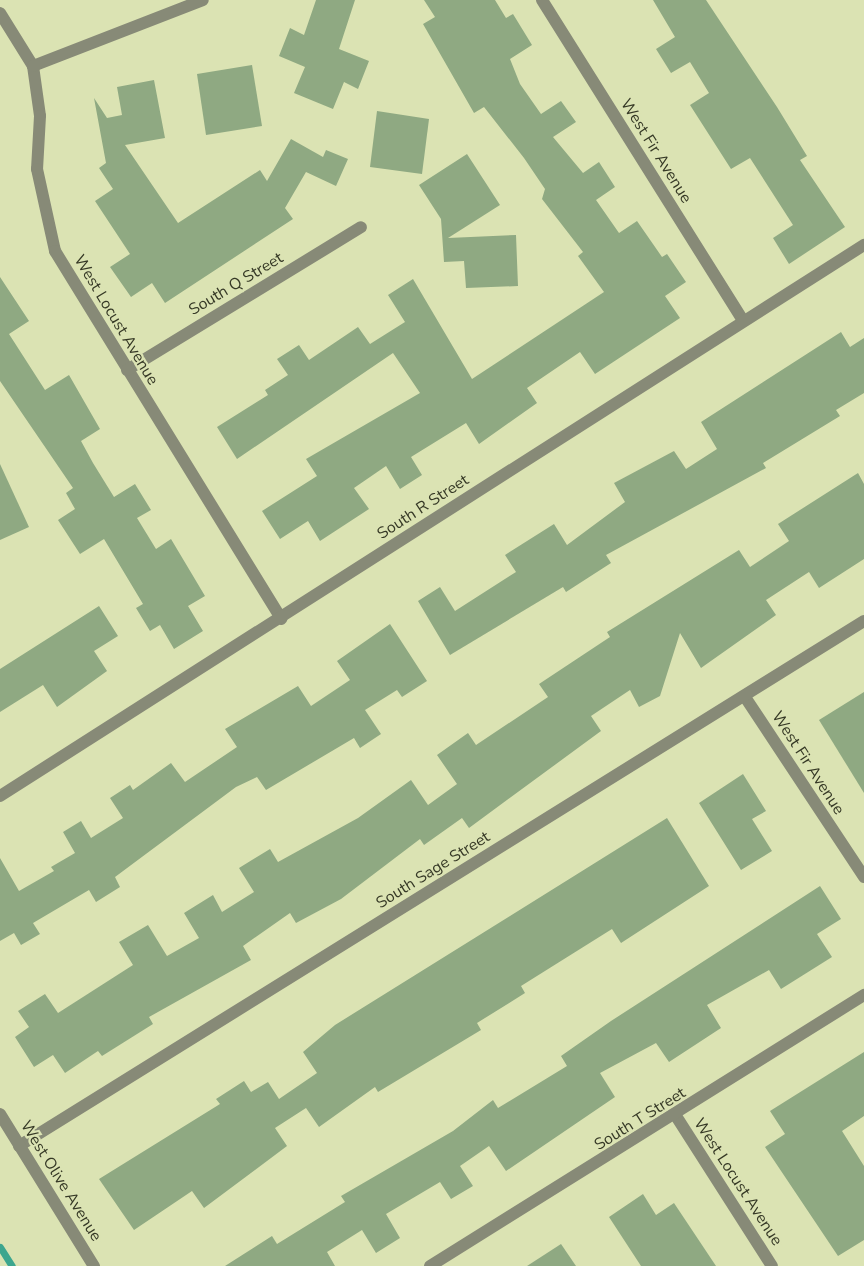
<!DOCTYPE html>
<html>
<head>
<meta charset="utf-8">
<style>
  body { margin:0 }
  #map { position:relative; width:864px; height:1266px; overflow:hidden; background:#dbe3b3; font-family:"Nunito Sans",sans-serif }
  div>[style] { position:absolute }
  .stream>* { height:7px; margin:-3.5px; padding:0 3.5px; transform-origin:3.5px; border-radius:3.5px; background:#3da68e }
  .building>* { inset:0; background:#8fa982 }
  .minor>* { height:12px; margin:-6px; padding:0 6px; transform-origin:6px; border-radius:6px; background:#878a77 }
  .tertiary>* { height:12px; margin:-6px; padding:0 6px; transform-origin:6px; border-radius:6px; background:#878a77 }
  span { translate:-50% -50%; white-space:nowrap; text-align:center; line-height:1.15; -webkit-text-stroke:4.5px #dbe3b3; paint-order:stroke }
  .street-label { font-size:16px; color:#363926 }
</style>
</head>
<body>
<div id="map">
  <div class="stream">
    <div style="left:0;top:1247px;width:22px;rotate:58deg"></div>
  </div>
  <div class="building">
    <div style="clip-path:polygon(316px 0,355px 0,339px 49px,369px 61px,358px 89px,344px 82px,333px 109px,294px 93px,305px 67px,279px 56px,290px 28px,304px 35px)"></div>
    <div style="clip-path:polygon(424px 0,495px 0,506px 18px,513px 14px,532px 45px,510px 59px,520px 84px,541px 114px,561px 101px,576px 122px,553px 137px,583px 173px,599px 162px,615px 187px,596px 200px,619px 233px,637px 221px,662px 257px,667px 254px,686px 282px,665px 296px,680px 318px,595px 374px,580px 352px,527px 388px,537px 403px,479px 444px,466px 423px,411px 457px,422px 475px,400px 489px,386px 466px,354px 488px,369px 509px,320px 541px,308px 521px,280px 539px,262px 511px,317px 476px,306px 459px,420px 393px,393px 353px,237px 459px,217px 427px,268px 395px,265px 390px,288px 375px,277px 359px,299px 345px,309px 360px,358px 327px,370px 344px,405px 322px,388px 295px,413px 279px,472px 379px,604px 292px,578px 256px,583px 252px,542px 199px,545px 189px,524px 158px,484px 107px,474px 113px,423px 24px,435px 17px)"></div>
    <div style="clip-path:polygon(653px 0,706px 0,777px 107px,807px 156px,800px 160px,845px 227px,789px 264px,773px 238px,793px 225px,750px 158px,731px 169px,690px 105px,709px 93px,690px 62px,671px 73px,656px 49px,675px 37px)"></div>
    <div style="clip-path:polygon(252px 65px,262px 126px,206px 135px,197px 74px)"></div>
    <div style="clip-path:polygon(154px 80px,165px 138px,125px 145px,178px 223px,260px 170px,267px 181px,291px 139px,323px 157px,326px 150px,348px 159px,336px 186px,306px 172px,285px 208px,293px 219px,165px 303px,152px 283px,131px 297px,110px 267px,130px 254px,95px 201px,113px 189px,99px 168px,106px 163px,94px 98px,107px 118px,122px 115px,117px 87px)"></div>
    <div style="clip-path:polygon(377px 111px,429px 119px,422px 174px,370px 167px)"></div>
    <div style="clip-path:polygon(467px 154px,500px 205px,448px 238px,516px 235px,518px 286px,466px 288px,464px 261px,444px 262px,441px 219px,419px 185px)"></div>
    <div style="clip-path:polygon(0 277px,29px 321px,9px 334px,45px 390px,69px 375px,100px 429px,81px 441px,93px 463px,114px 497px,135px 484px,151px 510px,137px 518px,156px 549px,171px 539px,205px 596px,188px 606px,203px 631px,174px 649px,160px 625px,150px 631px,136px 608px,143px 604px,104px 539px,80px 554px,58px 520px,75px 509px,66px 493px,73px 488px,0 381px)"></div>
    <div style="clip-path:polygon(841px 332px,850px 347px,864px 338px,864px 393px,836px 410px,840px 416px,763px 463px,766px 468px,606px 555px,611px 563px,566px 592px,563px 587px,450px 655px,418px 601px,440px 587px,455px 611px,516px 572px,505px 555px,554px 524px,567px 545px,625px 502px,614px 483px,674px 451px,686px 469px,717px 449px,701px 422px)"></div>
    <div style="clip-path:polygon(0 464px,29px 527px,0 540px)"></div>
    <div style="clip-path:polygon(858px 473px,864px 484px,864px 559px,819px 588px,809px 572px,766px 600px,776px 615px,701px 668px,680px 633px,660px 696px,639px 707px,630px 690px,591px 716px,601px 731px,469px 828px,462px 818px,424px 845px,420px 839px,341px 899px,296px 923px,290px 913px,243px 946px,251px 960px,149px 1017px,153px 1024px,102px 1056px,98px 1051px,65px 1073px,53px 1055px,34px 1067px,15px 1037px,29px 1027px,18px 1011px,45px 994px,58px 1013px,133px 965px,119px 942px,148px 925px,167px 956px,199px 938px,184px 913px,213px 895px,222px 912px,254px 892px,239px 868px,270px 849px,278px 862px,358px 818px,411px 780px,428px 805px,457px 784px,437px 755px,468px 733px,476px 745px,548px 697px,539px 684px,610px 637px,607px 632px,739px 550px,750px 567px,789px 541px,778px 524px)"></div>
    <div style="clip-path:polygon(99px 606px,118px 636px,94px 651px,107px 671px,57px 707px,43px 685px,0 712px,0 669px)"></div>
    <div style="clip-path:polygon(390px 624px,427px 681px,402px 697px,397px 690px,365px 710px,381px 734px,360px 748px,354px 738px,266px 790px,257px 777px,236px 787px,115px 877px,120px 887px,96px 902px,89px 890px,33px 923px,40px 934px,21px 945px,14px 933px,0 941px,0 858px,19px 891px,54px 871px,51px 867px,75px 853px,63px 832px,81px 821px,91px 838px,123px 818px,110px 798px,130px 785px,133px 790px,171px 763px,185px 782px,237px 747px,225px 729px,298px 686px,311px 706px,350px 680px,337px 661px)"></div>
    <div style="clip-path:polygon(864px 692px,864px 793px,819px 720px)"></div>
    <div style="clip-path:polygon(743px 774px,766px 811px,752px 819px,772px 851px,741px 870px,699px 803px)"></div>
    <div style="clip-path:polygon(667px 818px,709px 886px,621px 943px,612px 929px,521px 986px,525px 993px,477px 1023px,481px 1030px,378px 1092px,375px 1087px,319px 1127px,306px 1108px,275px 1128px,287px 1146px,204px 1208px,192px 1191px,134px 1230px,99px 1179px,220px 1104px,216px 1099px,244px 1081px,251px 1092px,268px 1082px,279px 1099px,317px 1073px,303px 1052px,335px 1025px)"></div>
    <div style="clip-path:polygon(820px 886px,841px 919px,817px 934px,832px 957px,781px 989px,769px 970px,707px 1005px,721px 1028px,669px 1062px,656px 1043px,600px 1073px,615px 1097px,506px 1171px,489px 1146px,460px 1166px,473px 1186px,451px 1199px,440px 1182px,386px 1214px,400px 1238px,376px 1253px,362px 1230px,327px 1252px,335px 1266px,225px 1266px,272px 1236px,277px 1244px,345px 1202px,341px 1196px,453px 1131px,493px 1100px,498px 1108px,567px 1066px,561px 1056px,611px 1021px)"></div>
    <div style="clip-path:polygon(864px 1052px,864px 1116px,842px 1131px,864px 1166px,864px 1240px,838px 1256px,765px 1147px,785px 1134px,770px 1111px)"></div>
    <div style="clip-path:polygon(643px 1194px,656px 1215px,674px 1203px,716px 1266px,641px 1266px,609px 1217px)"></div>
    <div style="clip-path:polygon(561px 1244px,576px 1266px,527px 1266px)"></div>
  </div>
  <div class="minor">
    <div style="left:542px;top:0;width:378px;rotate:57.9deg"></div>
    <div style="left:0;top:13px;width:62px;rotate:58.1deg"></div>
    <div style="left:33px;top:66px;width:50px;rotate:82deg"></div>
    <div style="left:40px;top:116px;width:53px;rotate:93.2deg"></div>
    <div style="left:37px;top:169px;width:84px;rotate:77.6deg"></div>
    <div style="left:55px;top:251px;width:432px;rotate:58.4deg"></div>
    <div style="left:33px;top:66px;width:182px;rotate:-21.2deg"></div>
    <div style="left:127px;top:370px;width:274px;rotate:-31.4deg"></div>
    <div style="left:745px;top:697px;width:216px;rotate:56.5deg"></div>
    <div style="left:0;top:796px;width:1025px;rotate:-32.53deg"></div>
    <div style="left:676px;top:1116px;width:178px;rotate:57.4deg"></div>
    <div style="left:19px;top:1146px;width:995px;rotate:-31.85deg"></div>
    <div style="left:430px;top:1266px;width:512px;rotate:-31.98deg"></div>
  </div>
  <div class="tertiary">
    <div style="left:0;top:1114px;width:179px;rotate:58.3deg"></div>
  </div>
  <div class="street-label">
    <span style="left:656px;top:151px;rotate:58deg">West Fir Avenue</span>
    <span style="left:236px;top:284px;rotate:-31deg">South Q Street</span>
    <span style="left:116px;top:320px;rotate:59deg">West Locust Avenue</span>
    <span style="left:423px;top:507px;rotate:-33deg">South R Street</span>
    <span style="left:808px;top:763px;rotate:57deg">West Fir Avenue</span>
    <span style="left:433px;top:870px;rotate:-32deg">South Sage Street</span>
    <span style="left:640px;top:1119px;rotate:-32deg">South T Street</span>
    <span style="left:61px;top:1181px;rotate:58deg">West Olive Avenue</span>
    <span style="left:738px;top:1182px;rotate:57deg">West Locust Avenue</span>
  </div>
</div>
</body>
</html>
